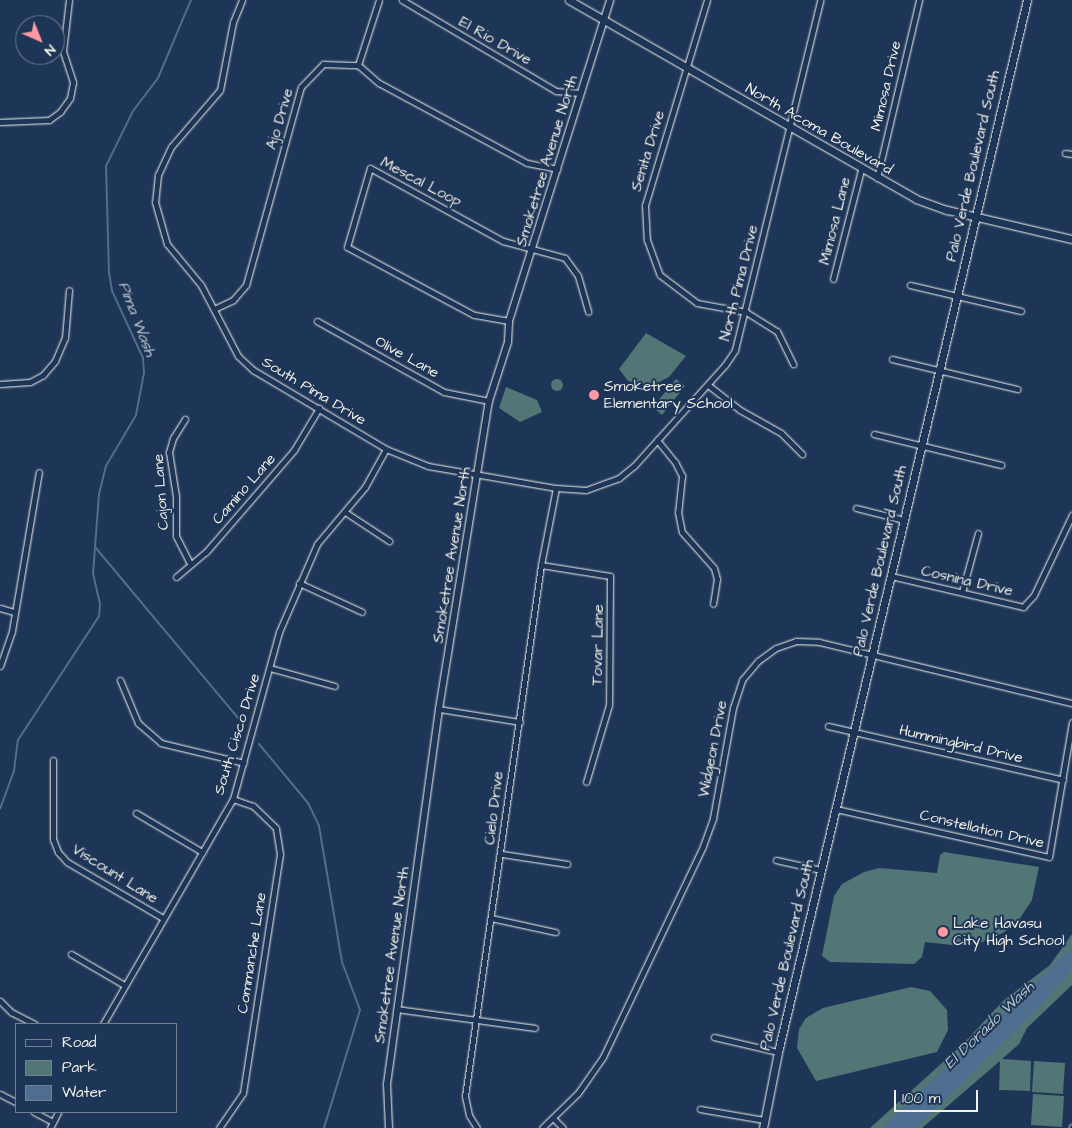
<!DOCTYPE html>
<html>
<head>
<meta charset="utf-8">
<style>
  body { margin:0 }
  #map { position:relative; width:1072px; height:1128px; overflow:hidden; background:#1d3557; font-family:"Architects Daughter",sans-serif }
  div>[style] { position:absolute }
  .green>* { inset:0; background:#527576 }
  .round { border-radius:50% }
  .water>* { inset:0; background:#4f6d8f }
  .stream>* { height:2px; margin:-1px; padding:0 1px; transform-origin:1px; border-radius:1px; background:#4f6d8f }
  .roads { filter:drop-shadow(0 0 1px #f4f1e8) drop-shadow(0 0 1px #f4f1e8) }
  .minor>* { height:5px; margin:-2.5px; padding:0 2.5px; transform-origin:2.5px; border-radius:2.5px; background:#1d3557 }
  .tertiary>* { height:6px; margin:-3px; padding:0 3px; transform-origin:3px; border-radius:3px; background:#1d3557 }
  .secondary>* { height:7px; margin:-3.5px; padding:0 3.5px; transform-origin:3.5px; border-radius:3.5px; background:#1d3557 }
  .dots>* { width:14px; height:14px; translate:-50% -50%; box-sizing:border-box; border:2px solid #1d3557; border-radius:50% }
  span { translate:-50% -50%; white-space:nowrap; text-align:center; line-height:1.15; -webkit-text-stroke:4px #1d3557; paint-order:stroke }
  .street-label { font-size:15px; color:#f4f1e8 }
  .poi-label { font-size:15px; color:#f4f1e8 }
  .left { translate:0 -50%; text-align:left }
  .water-label { font-size:16px; color:#bac3c9; font-style:italic }
  .legend { position:absolute; left:15px; top:1023px; width:162px; height:90px; box-sizing:border-box; background:#1d3557; border:1px solid #738091; margin:0; padding:6px 9px; list-style:none; font-size:15px; color:#f4f1e8 }
  .legend li { display:flex; align-items:center; gap:10px; height:25px }
  .legend b { width:25px; border:1px solid #738091 }
  .north { position:absolute; left:15px; top:15px; width:50px; height:50px; box-sizing:border-box; background:#1d3557; border:1px solid #738091; border-radius:50%; rotate:136deg; font-size:14px; font-weight:700; line-height:20px; text-align:center; color:#f4f1e8 }
  .north::after { content:''; display:block; margin:auto; width:18px; height:22px; background:#ff9aa2; clip-path:polygon(50% 0,100% 100%,50% 72%,0 100%) }
  .scale { position:absolute; left:894px; top:1090px; width:84px; height:22px; box-sizing:border-box; border:2px solid #f4f1e8; border-top:0; padding-left:6px; font-size:15px; line-height:18px; white-space:nowrap; color:#f4f1e8; -webkit-text-stroke:4px #1d3557; paint-order:stroke }
</style>
</head>
<body>
<div id="map">
  <div class="green">
    <div style="clip-path:polygon(646px 333px,686px 356px,669px 377px,651px 386px,628px 381px,619px 369px)"></div>
    <div class="round" style="left:551px;top:379px;width:12px;height:12px"></div>
    <div style="clip-path:polygon(676px 379px,685px 386px,662px 415px,653px 407px)"></div>
    <div style="clip-path:polygon(506px 387px,537px 400px,542px 412px,520px 422px,499px 408px)"></div>
    <div style="clip-path:polygon(944px 852px,1039px 867px,1032px 900px,1018px 921px,1003px 933px,980px 943px,961px 946px,925px 942px,922px 957px,914px 964px,830px 962px,822px 956px,834px 896px,842px 884px,864px 872px,879px 868px,937px 873px,940px 855px)"></div>
    <div style="clip-path:polygon(1072px 934px,1072px 985px,1027px 1028px,1019px 1044px,1002px 1059px,1031px 1061px,1030px 1091px,999px 1090px,1000px 1061px,922px 1128px,870px 1128px,963px 1044px,1003px 1001px,1050px 965px)"></div>
    <div style="clip-path:polygon(911px 987px,930px 991px,947px 1010px,948px 1030px,937px 1052px,816px 1081px,797px 1048px,799px 1029px,806px 1018px,823px 1008px)"></div>
    <div style="clip-path:polygon(1034px 1061px,1065px 1063px,1063px 1094px,1032px 1092px)"></div>
    <div style="clip-path:polygon(1033px 1094px,1064px 1096px,1062px 1127px,1031px 1125px)"></div>
  </div>
  <div class="water">
    <div style="clip-path:polygon(1072px 948px,1072px 969px,1038px 1008px,916px 1128px,882px 1128px)"></div>
  </div>
  <div class="stream">
    <div style="left:95px;top:547px;width:232px;rotate:50.1deg"></div>
    <div style="left:259px;top:744px;width:77px;rotate:50.3deg"></div>
    <div style="left:308px;top:803px;width:25px;rotate:64deg"></div>
    <div style="left:319px;top:826px;width:138px;rotate:80.4deg"></div>
    <div style="left:342px;top:962px;width:51px;rotate:69.4deg"></div>
    <div style="left:360px;top:1010px;width:123px;rotate:107deg"></div>
    <div style="left:0;top:809px;width:40px;rotate:-69.8deg"></div>
    <div style="left:14px;top:771px;width:31px;rotate:-83deg"></div>
    <div style="left:18px;top:740px;width:148px;rotate:-56.8deg"></div>
    <div style="left:99px;top:616px;width:12px;rotate:-85deg"></div>
    <div style="left:100px;top:604px;width:31px;rotate:-103deg"></div>
    <div style="left:93px;top:574px;width:80px;rotate:-85.7deg"></div>
    <div style="left:99px;top:494px;width:29px;rotate:-76deg"></div>
    <div style="left:106px;top:466px;width:59px;rotate:-59.5deg"></div>
    <div style="left:136px;top:415px;width:43px;rotate:-79.2deg"></div>
    <div style="left:144px;top:373px;width:15px;rotate:-94deg"></div>
    <div style="left:143px;top:358px;width:74px;rotate:-114.8deg"></div>
    <div style="left:112px;top:291px;width:18px;rotate:-99deg"></div>
    <div style="left:109px;top:273px;width:107px;rotate:-91.6deg"></div>
    <div style="left:106px;top:166px;width:61px;rotate:-63.9deg"></div>
    <div style="left:133px;top:111px;width:41px;rotate:-52.9deg"></div>
    <div style="left:158px;top:78px;width:85px;rotate:-67.1deg"></div>
  </div>
  <div class="roads">
    <div class="minor">
      <div style="left:242px;top:0;width:24px;rotate:112deg"></div>
      <div style="left:233px;top:22px;width:69px;rotate:100.8deg"></div>
      <div style="left:220px;top:90px;width:75px;rotate:130.7deg"></div>
      <div style="left:171px;top:147px;width:31px;rotate:115deg"></div>
      <div style="left:158px;top:175px;width:27px;rotate:96deg"></div>
      <div style="left:155px;top:202px;width:44px;rotate:74.1deg"></div>
      <div style="left:167px;top:244px;width:53px;rotate:50.3deg"></div>
      <div style="left:201px;top:285px;width:80px;rotate:62.5deg"></div>
      <div style="left:238px;top:356px;width:21px;rotate:43deg"></div>
      <div style="left:253px;top:370px;width:155px;rotate:30.7deg"></div>
      <div style="left:386px;top:449px;width:45px;rotate:22deg"></div>
      <div style="left:428px;top:466px;width:130px;rotate:9.8deg"></div>
      <div style="left:556px;top:488px;width:30px;rotate:4deg"></div>
      <div style="left:586px;top:490px;width:35px;rotate:-20deg"></div>
      <div style="left:619px;top:478px;width:19px;rotate:-39deg"></div>
      <div style="left:634px;top:466px;width:136px;rotate:-48deg"></div>
      <div style="left:725px;top:365px;width:18px;rotate:-56deg"></div>
      <div style="left:735px;top:350px;width:360px;rotate:-76.3deg"></div>
      <div style="left:402px;top:0;width:179px;rotate:30.6deg"></div>
      <div style="left:556px;top:91px;width:24px;rotate:5deg"></div>
      <div style="left:707px;top:0;width:214px;rotate:106.8deg"></div>
      <div style="left:645px;top:205px;width:35px;rotate:87deg"></div>
      <div style="left:647px;top:240px;width:37px;rotate:70deg"></div>
      <div style="left:660px;top:275px;width:46px;rotate:37.1deg"></div>
      <div style="left:697px;top:303px;width:50px;rotate:10.4deg"></div>
      <div style="left:746px;top:312px;width:36px;rotate:32deg"></div>
      <div style="left:777px;top:331px;width:37px;rotate:64deg"></div>
      <div style="left:358px;top:65px;width:68px;rotate:-72.1deg"></div>
      <div style="left:0;top:122px;width:49px;rotate:-2.3deg"></div>
      <div style="left:49px;top:120px;width:14px;rotate:-36deg"></div>
      <div style="left:60px;top:112px;width:17px;rotate:-54deg"></div>
      <div style="left:70px;top:98px;width:16px;rotate:-79deg"></div>
      <div style="left:73px;top:82px;width:33px;rotate:-108deg"></div>
      <div style="left:63px;top:51px;width:51px;rotate:-83.3deg"></div>
      <div style="left:1065px;top:153px;width:7px;rotate:8deg"></div>
      <div style="left:877px;top:178px;width:183px;rotate:-76.7deg"></div>
      <div style="left:833px;top:279px;width:113px;rotate:-75.6deg"></div>
      <div style="left:910px;top:285px;width:114px;rotate:13.2deg"></div>
      <div style="left:214px;top:309px;width:21px;rotate:-25deg"></div>
      <div style="left:233px;top:300px;width:20px;rotate:-49deg"></div>
      <div style="left:246px;top:285px;width:205px;rotate:-74.5deg"></div>
      <div style="left:301px;top:87px;width:32px;rotate:-46deg"></div>
      <div style="left:323px;top:64px;width:35px;rotate:2deg"></div>
      <div style="left:358px;top:65px;width:28px;rotate:41deg"></div>
      <div style="left:379px;top:83px;width:168px;rotate:28.4deg"></div>
      <div style="left:527px;top:163px;width:31px;rotate:11deg"></div>
      <div style="left:317px;top:321px;width:145px;rotate:29.2deg"></div>
      <div style="left:444px;top:392px;width:46px;rotate:11.3deg"></div>
      <div style="left:509px;top:321px;width:36px;rotate:-170deg"></div>
      <div style="left:474px;top:315px;width:144px;rotate:-151.8deg"></div>
      <div style="left:347px;top:247px;width:82px;rotate:-73.8deg"></div>
      <div style="left:370px;top:168px;width:152px;rotate:28.8deg"></div>
      <div style="left:503px;top:241px;width:64px;rotate:15.3deg"></div>
      <div style="left:565px;top:258px;width:22px;rotate:54deg"></div>
      <div style="left:578px;top:276px;width:37px;rotate:74deg"></div>
      <div style="left:892px;top:359px;width:129px;rotate:13.5deg"></div>
      <div style="left:0;top:384px;width:30px;rotate:-4deg"></div>
      <div style="left:30px;top:382px;width:15px;rotate:-28deg"></div>
      <div style="left:43px;top:375px;width:18px;rotate:-49deg"></div>
      <div style="left:55px;top:361px;width:25px;rotate:-67deg"></div>
      <div style="left:65px;top:338px;width:48px;rotate:-85.2deg"></div>
      <div style="left:708px;top:385px;width:41px;rotate:38deg"></div>
      <div style="left:740px;top:410px;width:47px;rotate:29.3deg"></div>
      <div style="left:781px;top:433px;width:30px;rotate:45deg"></div>
      <div style="left:185px;top:419px;width:22px;rotate:122deg"></div>
      <div style="left:173px;top:438px;width:15px;rotate:106deg"></div>
      <div style="left:169px;top:452px;width:45px;rotate:81deg"></div>
      <div style="left:176px;top:496px;width:40px;rotate:90deg"></div>
      <div style="left:176px;top:536px;width:31px;rotate:63deg"></div>
      <div style="left:874px;top:434px;width:131px;rotate:13.7deg"></div>
      <div style="left:657px;top:440px;width:28px;rotate:51deg"></div>
      <div style="left:675px;top:462px;width:16px;rotate:63deg"></div>
      <div style="left:682px;top:476px;width:36px;rotate:96deg"></div>
      <div style="left:678px;top:512px;width:20px;rotate:79deg"></div>
      <div style="left:682px;top:532px;width:48px;rotate:48.4deg"></div>
      <div style="left:714px;top:568px;width:11px;rotate:75deg"></div>
      <div style="left:717px;top:579px;width:25px;rotate:99deg"></div>
      <div style="left:856px;top:508px;width:49px;rotate:14deg"></div>
      <div style="left:345px;top:512px;width:53px;rotate:33.4deg"></div>
      <div style="left:541px;top:565px;width:70px;rotate:9.1deg"></div>
      <div style="left:610px;top:576px;width:129px;rotate:90.4deg"></div>
      <div style="left:609px;top:705px;width:80px;rotate:106.6deg"></div>
      <div style="left:891px;top:576px;width:136px;rotate:13.2deg"></div>
      <div style="left:1023px;top:607px;width:16px;rotate:-47deg"></div>
      <div style="left:1034px;top:595px;width:89px;rotate:-64.6deg"></div>
      <div style="left:176px;top:577px;width:39px;rotate:-40deg"></div>
      <div style="left:206px;top:552px;width:135px;rotate:-49.2deg"></div>
      <div style="left:294px;top:450px;width:49px;rotate:-59.2deg"></div>
      <div style="left:299px;top:583px;width:69px;rotate:24.7deg"></div>
      <div style="left:962px;top:592px;width:61px;rotate:-74.8deg"></div>
      <div style="left:0;top:608px;width:15px;rotate:16deg"></div>
      <div style="left:0;top:666px;width:37px;rotate:-71deg"></div>
      <div style="left:12px;top:631px;width:161px;rotate:-80.4deg"></div>
      <div style="left:270px;top:668px;width:67px;rotate:15.5deg"></div>
      <div style="left:120px;top:680px;width:47px;rotate:67.3deg"></div>
      <div style="left:138px;top:723px;width:30px;rotate:41deg"></div>
      <div style="left:161px;top:743px;width:85px;rotate:13.5deg"></div>
      <div style="left:439px;top:709px;width:82px;rotate:9.1deg"></div>
      <div style="left:828px;top:726px;width:241px;rotate:12.9deg"></div>
      <div style="left:53px;top:760px;width:79px;rotate:90deg"></div>
      <div style="left:53px;top:839px;width:14px;rotate:69deg"></div>
      <div style="left:58px;top:852px;width:13px;rotate:48deg"></div>
      <div style="left:67px;top:862px;width:111px;rotate:30.3deg"></div>
      <div style="left:836px;top:809px;width:218px;rotate:12.7deg"></div>
      <div style="left:1049px;top:857px;width:137px;rotate:-80.3deg"></div>
      <div style="left:136px;top:813px;width:77px;rotate:30.6deg"></div>
      <div style="left:502px;top:854px;width:66px;rotate:8.7deg"></div>
      <div style="left:776px;top:860px;width:46px;rotate:12.5deg"></div>
      <div style="left:491px;top:918px;width:66px;rotate:12.3deg"></div>
      <div style="left:71px;top:954px;width:61px;rotate:30.3deg"></div>
      <div style="left:0;top:1001px;width:16px;rotate:45deg"></div>
      <div style="left:11px;top:1012px;width:27px;rotate:27deg"></div>
      <div style="left:397px;top:1009px;width:139px;rotate:7.8deg"></div>
      <div style="left:103px;top:1024px;width:260px;rotate:-60deg"></div>
      <div style="left:233px;top:799px;width:173px;rotate:-74.6deg"></div>
      <div style="left:279px;top:632px;width:96px;rotate:-66.6deg"></div>
      <div style="left:317px;top:544px;width:75px;rotate:-49.9deg"></div>
      <div style="left:365px;top:487px;width:43px;rotate:-61.1deg"></div>
      <div style="left:714px;top:1037px;width:66px;rotate:13.2deg"></div>
      <div style="left:0;top:1094px;width:18px;rotate:27deg"></div>
      <div style="left:700px;top:1109px;width:65px;rotate:9.8deg"></div>
      <div style="left:34px;top:1112px;width:21px;rotate:28deg"></div>
      <div style="left:553px;top:1118px;width:14px;rotate:45deg"></div>
      <div style="left:50px;top:1128px;width:18px;rotate:-63deg"></div>
      <div style="left:219px;top:1128px;width:42px;rotate:-55.6deg"></div>
      <div style="left:243px;top:1093px;width:242px;rotate:-81.2deg"></div>
      <div style="left:280px;top:854px;width:26px;rotate:-99deg"></div>
      <div style="left:276px;top:828px;width:32px;rotate:-136deg"></div>
      <div style="left:253px;top:806px;width:21px;rotate:-161deg"></div>
      <div style="left:477px;top:1128px;width:15px;rotate:-122deg"></div>
      <div style="left:469px;top:1115px;width:19px;rotate:-102deg"></div>
      <div style="left:465px;top:1096px;width:536px;rotate:-81.85deg"></div>
      <div style="left:541px;top:565px;width:78px;rotate:-79deg"></div>
      <div style="left:542px;top:1128px;width:50px;rotate:-44.2deg"></div>
      <div style="left:578px;top:1093px;width:44px;rotate:-55.2deg"></div>
      <div style="left:603px;top:1057px;width:233px;rotate:-64.6deg"></div>
      <div style="left:703px;top:846px;width:30px;rotate:-70deg"></div>
      <div style="left:713px;top:818px;width:112px;rotate:-79.7deg"></div>
      <div style="left:733px;top:708px;width:29px;rotate:-72deg"></div>
      <div style="left:742px;top:680px;width:25px;rotate:-50deg"></div>
      <div style="left:758px;top:661px;width:22px;rotate:-36deg"></div>
      <div style="left:776px;top:648px;width:21px;rotate:-19deg"></div>
      <div style="left:796px;top:641px;width:23px;rotate:2deg"></div>
      <div style="left:819px;top:642px;width:260px;rotate:13.6deg"></div>
      <div style="left:1072px;top:1128px;width:1px;rotate:-90deg"></div>
    </div>
    <div class="tertiary">
      <div style="left:389px;top:1128px;width:44px;rotate:-92.6deg"></div>
      <div style="left:387px;top:1084px;width:379px;rotate:-82.1deg"></div>
      <div style="left:439px;top:709px;width:312px;rotate:-80.8deg"></div>
      <div style="left:489px;top:401px;width:62px;rotate:-72.1deg"></div>
      <div style="left:508px;top:342px;width:21px;rotate:-87deg"></div>
      <div style="left:509px;top:321px;width:337px;rotate:-72.5deg"></div>
    </div>
    <div class="secondary">
      <div style="left:569px;top:0;width:400px;rotate:29.8deg"></div>
      <div style="left:916px;top:199px;width:33px;rotate:20deg"></div>
      <div style="left:947px;top:210px;width:128px;rotate:13.1deg"></div>
      <div style="left:763px;top:1128px;width:77px;rotate:-78.8deg"></div>
      <div style="left:778px;top:1052px;width:1081px;rotate:-76.68deg"></div>
    </div>
  </div>
  <div class="dots">
    <div style="left:594px;top:395px;background:#ff9aa2"></div>
    <div style="left:943px;top:932px;background:#ff9aa2"></div>
  </div>
  <div class="street-label">
    <span style="left:495px;top:41px;rotate:30deg">El Rio Drive</span>
    <span style="left:886px;top:86px;rotate:-77deg">Mimosa Drive</span>
    <span style="left:280px;top:119px;rotate:-74deg">Ajo Drive</span>
    <span style="left:819px;top:129px;rotate:30deg">North Acoma Boulevard</span>
    <span style="left:648px;top:151px;rotate:-73deg">Senita Drive</span>
    <span style="left:547px;top:161px;rotate:-73deg">Smoketree Avenue North</span>
    <span style="left:973px;top:166px;rotate:-77deg">Palo Verde Boulevard South</span>
    <span style="left:421px;top:182px;rotate:28deg">Mescal Loop</span>
    <span style="left:835px;top:221px;rotate:-76deg">Mimosa Lane</span>
    <span style="left:739px;top:283px;rotate:-76deg">North Pima Drive</span>
    <span style="left:407px;top:357px;rotate:29deg">Olive Lane</span>
    <span style="left:314px;top:391px;rotate:31deg">South Pima Drive</span>
    <span style="left:244px;top:489px;rotate:-49deg">Camino Lane</span>
    <span style="left:161px;top:492px;rotate:-94deg">Cajon Lane</span>
    <span style="left:452px;top:555px;rotate:-81deg">Smoketree Avenue North</span>
    <span style="left:880px;top:561px;rotate:-77deg">Palo Verde Boulevard South</span>
    <span style="left:967px;top:581px;rotate:13deg">Cosnina Drive</span>
    <span style="left:598px;top:645px;rotate:-89deg">Tovar Lane</span>
    <span style="left:237px;top:734px;rotate:-73deg">South Cisco Drive</span>
    <span style="left:961px;top:744px;rotate:13deg">Hummingbird Drive</span>
    <span style="left:713px;top:749px;rotate:-79deg">Widgeon Drive</span>
    <span style="left:494px;top:808px;rotate:-83deg">Cielo Drive</span>
    <span style="left:982px;top:829px;rotate:13deg">Constellation Drive</span>
    <span style="left:115px;top:874px;rotate:32deg">Viscount Lane</span>
    <span style="left:252px;top:953px;rotate:-81deg">Commanche Lane</span>
    <span style="left:392px;top:955px;rotate:-82deg">Smoketree Avenue North</span>
    <span style="left:787px;top:955px;rotate:-77deg">Palo Verde Boulevard South</span>
  </div>
  <div class="poi-label">
    <span class="left" style="left:604px;top:395px">Smoketree<br>Elementary School</span>
    <span class="left" style="left:953px;top:932px">Lake Havasu<br>City High School</span>
  </div>
  <div class="water-label">
    <span style="left:137px;top:319px;rotate:69deg">Pima Wash</span>
    <span style="left:989px;top:1025px;rotate:-44deg">El Dorado Wash</span>
  </div>
  <ul class="legend">
  <li><b style="height:6px;background:#1d3557"></b>Road</li>
  <li><b style="height:14px;background:#527576"></b>Park</li>
  <li><b style="height:14px;background:#4f6d8f"></b>Water</li>
  </ul>
  <div class="north">N</div>
  <div class="scale">100 m</div>
</div>
</body>
</html>
